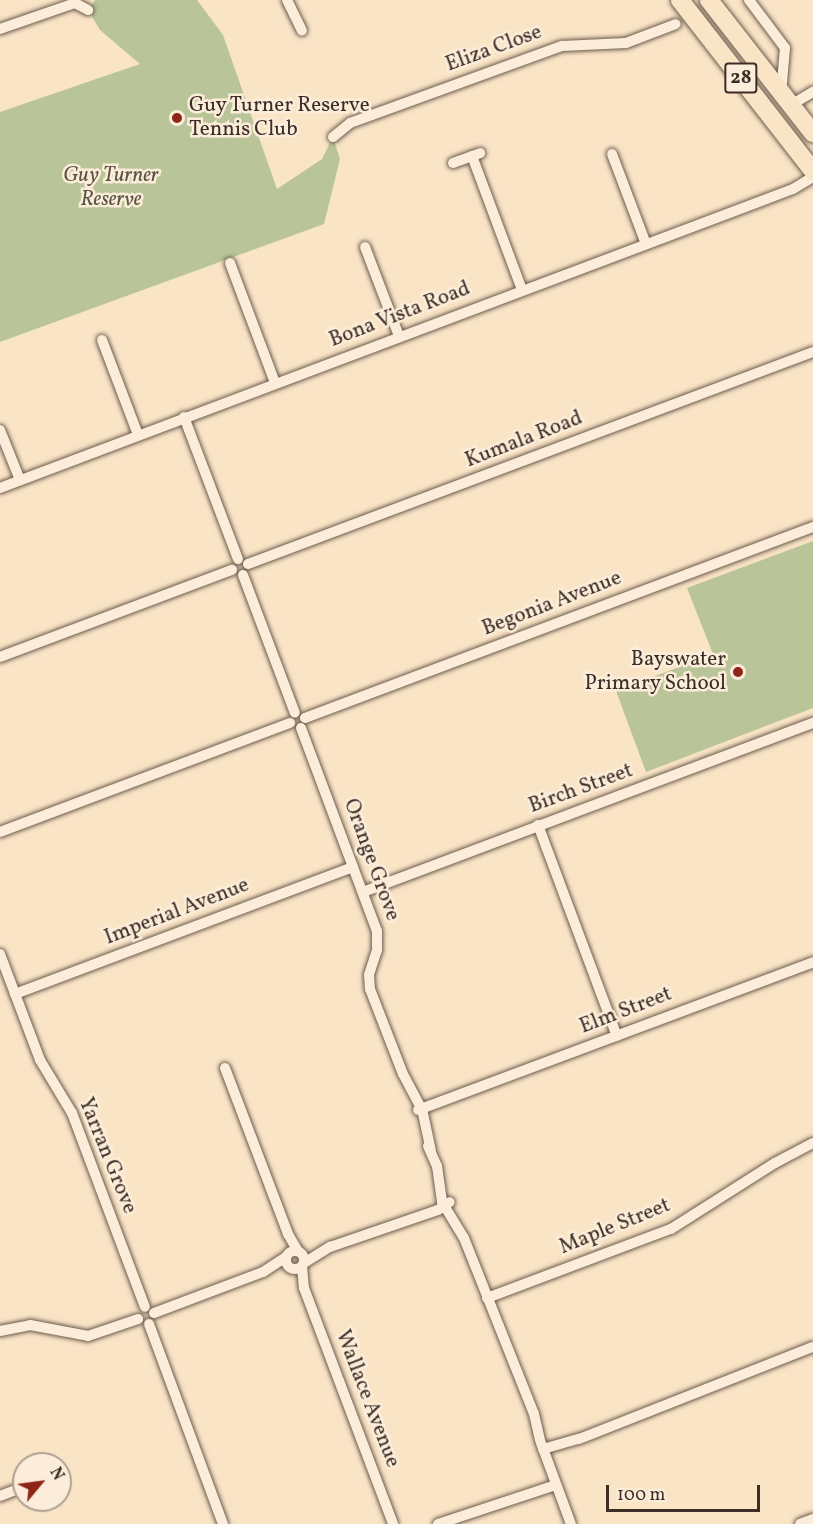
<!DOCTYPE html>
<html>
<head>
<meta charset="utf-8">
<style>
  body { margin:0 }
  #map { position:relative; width:813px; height:1524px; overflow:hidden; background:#fae4c6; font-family:Vollkorn,serif }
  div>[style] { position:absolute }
  .green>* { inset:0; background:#b9c598 }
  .roads { filter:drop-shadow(0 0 2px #6c5c4e) drop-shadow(0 0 2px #6c5c4e) }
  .minor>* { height:10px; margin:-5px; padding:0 5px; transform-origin:5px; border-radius:5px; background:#fcedda }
  .minor>.ring { margin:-5px; padding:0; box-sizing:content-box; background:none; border:10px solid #fcedda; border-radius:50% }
  .primary>* { height:18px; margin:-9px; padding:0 9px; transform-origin:9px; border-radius:9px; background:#fae4c6 }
  .dots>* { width:16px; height:16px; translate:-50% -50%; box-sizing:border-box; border:3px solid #fcedda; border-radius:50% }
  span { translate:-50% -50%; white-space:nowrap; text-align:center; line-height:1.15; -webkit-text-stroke:5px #fcedda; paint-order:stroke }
  .shield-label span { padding:2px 4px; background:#fcedda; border:2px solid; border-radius:4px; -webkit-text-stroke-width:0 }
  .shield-label { font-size:20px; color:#3c2e26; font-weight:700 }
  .street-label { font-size:21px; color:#3c2e26 }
  .poi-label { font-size:21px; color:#3c2e26 }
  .left { translate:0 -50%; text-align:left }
  .right { translate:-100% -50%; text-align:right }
  .park-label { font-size:21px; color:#5b5442; font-style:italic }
  .north { position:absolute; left:12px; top:1452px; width:60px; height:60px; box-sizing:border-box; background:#fcedda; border:2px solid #afa192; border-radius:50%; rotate:61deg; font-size:16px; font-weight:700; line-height:24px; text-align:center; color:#3c2e26 }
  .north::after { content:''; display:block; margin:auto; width:21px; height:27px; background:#8f2418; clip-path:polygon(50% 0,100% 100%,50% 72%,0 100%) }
  .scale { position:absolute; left:606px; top:1485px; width:154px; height:27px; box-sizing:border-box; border:3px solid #3c2e26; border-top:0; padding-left:8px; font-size:18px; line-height:21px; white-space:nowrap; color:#3c2e26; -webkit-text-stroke:4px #fcedda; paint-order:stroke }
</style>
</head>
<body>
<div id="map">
  <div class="green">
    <div style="clip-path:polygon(95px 0,197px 0,223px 35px,277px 189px,322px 159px,333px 137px,340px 159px,324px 224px,0 342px,0 112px,140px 64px,100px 30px,88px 10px)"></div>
    <div style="clip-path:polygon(813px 541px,813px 708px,646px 772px,616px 691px,713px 654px,687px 588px)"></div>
  </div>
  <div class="roads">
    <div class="minor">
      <div style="left:287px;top:0;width:34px;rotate:64deg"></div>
      <div style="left:749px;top:0;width:60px;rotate:53.1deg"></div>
      <div style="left:785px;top:48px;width:46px;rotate:95deg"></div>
      <div style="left:75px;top:3px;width:15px;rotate:28deg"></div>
      <div style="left:0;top:29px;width:79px;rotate:-19.1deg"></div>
      <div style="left:791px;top:105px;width:26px;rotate:-31deg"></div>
      <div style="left:333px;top:137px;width:22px;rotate:-39deg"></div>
      <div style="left:350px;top:123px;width:226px;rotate:-20deg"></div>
      <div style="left:562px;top:46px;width:64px;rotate:-2.7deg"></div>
      <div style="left:626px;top:43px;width:53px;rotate:-20.8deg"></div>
      <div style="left:612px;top:154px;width:96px;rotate:69.3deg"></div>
      <div style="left:472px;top:156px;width:143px;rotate:69.5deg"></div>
      <div style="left:453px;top:163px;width:29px;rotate:-20deg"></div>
      <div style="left:365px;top:247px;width:95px;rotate:69.1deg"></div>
      <div style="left:230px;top:263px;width:128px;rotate:69.4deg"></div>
      <div style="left:102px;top:340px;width:102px;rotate:69.2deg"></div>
      <div style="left:184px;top:417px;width:152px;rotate:69.2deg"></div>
      <div style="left:0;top:430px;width:54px;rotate:68.2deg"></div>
      <div style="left:0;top:488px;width:847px;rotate:-20.66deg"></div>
      <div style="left:793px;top:189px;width:23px;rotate:-31deg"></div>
      <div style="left:248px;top:564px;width:603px;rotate:-20.57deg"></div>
      <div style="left:243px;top:575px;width:147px;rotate:69.4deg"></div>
      <div style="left:0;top:657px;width:248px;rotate:-20.6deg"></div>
      <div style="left:305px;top:718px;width:543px;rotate:-20.61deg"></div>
      <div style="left:301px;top:728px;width:217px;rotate:69.5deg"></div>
      <div style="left:377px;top:931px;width:19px;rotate:90deg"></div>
      <div style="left:377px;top:950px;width:26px;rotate:108deg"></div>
      <div style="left:369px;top:975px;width:14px;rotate:86deg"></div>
      <div style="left:370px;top:989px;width:91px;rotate:68.8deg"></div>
      <div style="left:403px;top:1074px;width:40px;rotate:62deg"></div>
      <div style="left:422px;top:1109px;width:43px;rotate:77.9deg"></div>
      <div style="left:538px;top:825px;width:225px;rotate:69.5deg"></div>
      <div style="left:0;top:832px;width:310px;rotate:-20.6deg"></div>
      <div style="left:363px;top:892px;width:481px;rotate:-20.6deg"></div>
      <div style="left:0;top:954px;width:113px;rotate:69.3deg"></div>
      <div style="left:40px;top:1060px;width:62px;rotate:58.9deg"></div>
      <div style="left:72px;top:1113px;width:207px;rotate:69.4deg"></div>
      <div style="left:15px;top:994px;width:361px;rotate:-20.6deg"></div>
      <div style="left:225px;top:1068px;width:178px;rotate:69.2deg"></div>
      <div style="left:288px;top:1234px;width:20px;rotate:60deg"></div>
      <div style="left:418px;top:1110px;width:422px;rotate:-20.5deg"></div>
      <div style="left:428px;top:1146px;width:22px;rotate:66deg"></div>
      <div style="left:437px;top:1166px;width:36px;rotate:82deg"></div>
      <div style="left:442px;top:1202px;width:42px;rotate:58.6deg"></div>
      <div style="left:464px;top:1238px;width:189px;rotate:68.3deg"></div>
      <div style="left:534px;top:1414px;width:27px;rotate:77deg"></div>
      <div class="ring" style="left:286px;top:1251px;width:8px;height:8px"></div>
      <div style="left:304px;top:1263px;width:31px;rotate:-32deg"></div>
      <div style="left:330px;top:1247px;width:114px;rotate:-18.9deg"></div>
      <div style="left:438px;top:1210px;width:14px;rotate:-34deg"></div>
      <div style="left:302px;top:1266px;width:22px;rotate:85deg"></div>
      <div style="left:304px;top:1288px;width:252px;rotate:69.3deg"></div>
      <div style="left:487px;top:1298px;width:197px;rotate:-20.6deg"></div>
      <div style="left:671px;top:1229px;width:123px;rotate:-32.4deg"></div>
      <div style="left:775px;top:1163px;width:43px;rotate:-27.8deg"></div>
      <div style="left:154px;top:1313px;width:116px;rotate:-20.6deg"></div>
      <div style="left:263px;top:1272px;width:27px;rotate:-33deg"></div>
      <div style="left:149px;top:1324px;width:213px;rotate:69.7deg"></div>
      <div style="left:0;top:1331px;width:31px;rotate:-11deg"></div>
      <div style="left:30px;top:1325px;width:59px;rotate:10.7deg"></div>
      <div style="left:88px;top:1336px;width:53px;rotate:-18.8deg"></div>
      <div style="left:541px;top:1443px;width:86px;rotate:69.7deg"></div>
      <div style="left:543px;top:1449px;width:37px;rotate:-16deg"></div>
      <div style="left:579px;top:1439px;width:251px;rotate:-21.5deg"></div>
      <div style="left:0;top:1496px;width:26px;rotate:-21deg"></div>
      <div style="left:438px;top:1524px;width:124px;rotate:-18.3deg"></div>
      <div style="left:800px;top:1524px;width:14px;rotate:-21deg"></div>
    </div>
    <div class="primary">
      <div style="left:680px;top:0;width:217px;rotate:52.1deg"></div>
      <div style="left:709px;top:0;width:169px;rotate:52deg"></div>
    </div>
  </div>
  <div class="dots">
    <div style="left:177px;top:118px;background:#8f2418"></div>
    <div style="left:738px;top:672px;background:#8f2418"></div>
  </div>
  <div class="shield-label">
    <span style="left:741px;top:78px">28</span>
  </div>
  <div class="street-label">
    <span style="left:494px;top:49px;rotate:-20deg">Eliza Close</span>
    <span style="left:400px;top:315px;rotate:-21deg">Bona Vista Road</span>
    <span style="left:524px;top:440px;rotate:-21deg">Kumala Road</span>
    <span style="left:552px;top:604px;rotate:-21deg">Begonia Avenue</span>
    <span style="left:581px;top:789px;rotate:-20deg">Birch Street</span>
    <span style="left:371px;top:860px;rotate:70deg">Orange Grove</span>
    <span style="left:177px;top:912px;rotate:-21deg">Imperial Avenue</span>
    <span style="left:626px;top:1011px;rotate:-21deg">Elm Street</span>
    <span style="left:107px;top:1156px;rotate:68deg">Yarran Grove</span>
    <span style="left:615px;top:1227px;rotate:-22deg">Maple Street</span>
    <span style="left:367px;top:1399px;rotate:69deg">Wallace Avenue</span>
  </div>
  <div class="poi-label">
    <span class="left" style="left:189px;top:118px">Guy Turner Reserve<br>Tennis Club</span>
    <span class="right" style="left:726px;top:672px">Bayswater<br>Primary School</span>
  </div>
  <div class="park-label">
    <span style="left:111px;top:188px">Guy Turner<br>Reserve</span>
  </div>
  <div class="north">N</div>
  <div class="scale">100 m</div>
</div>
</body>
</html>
